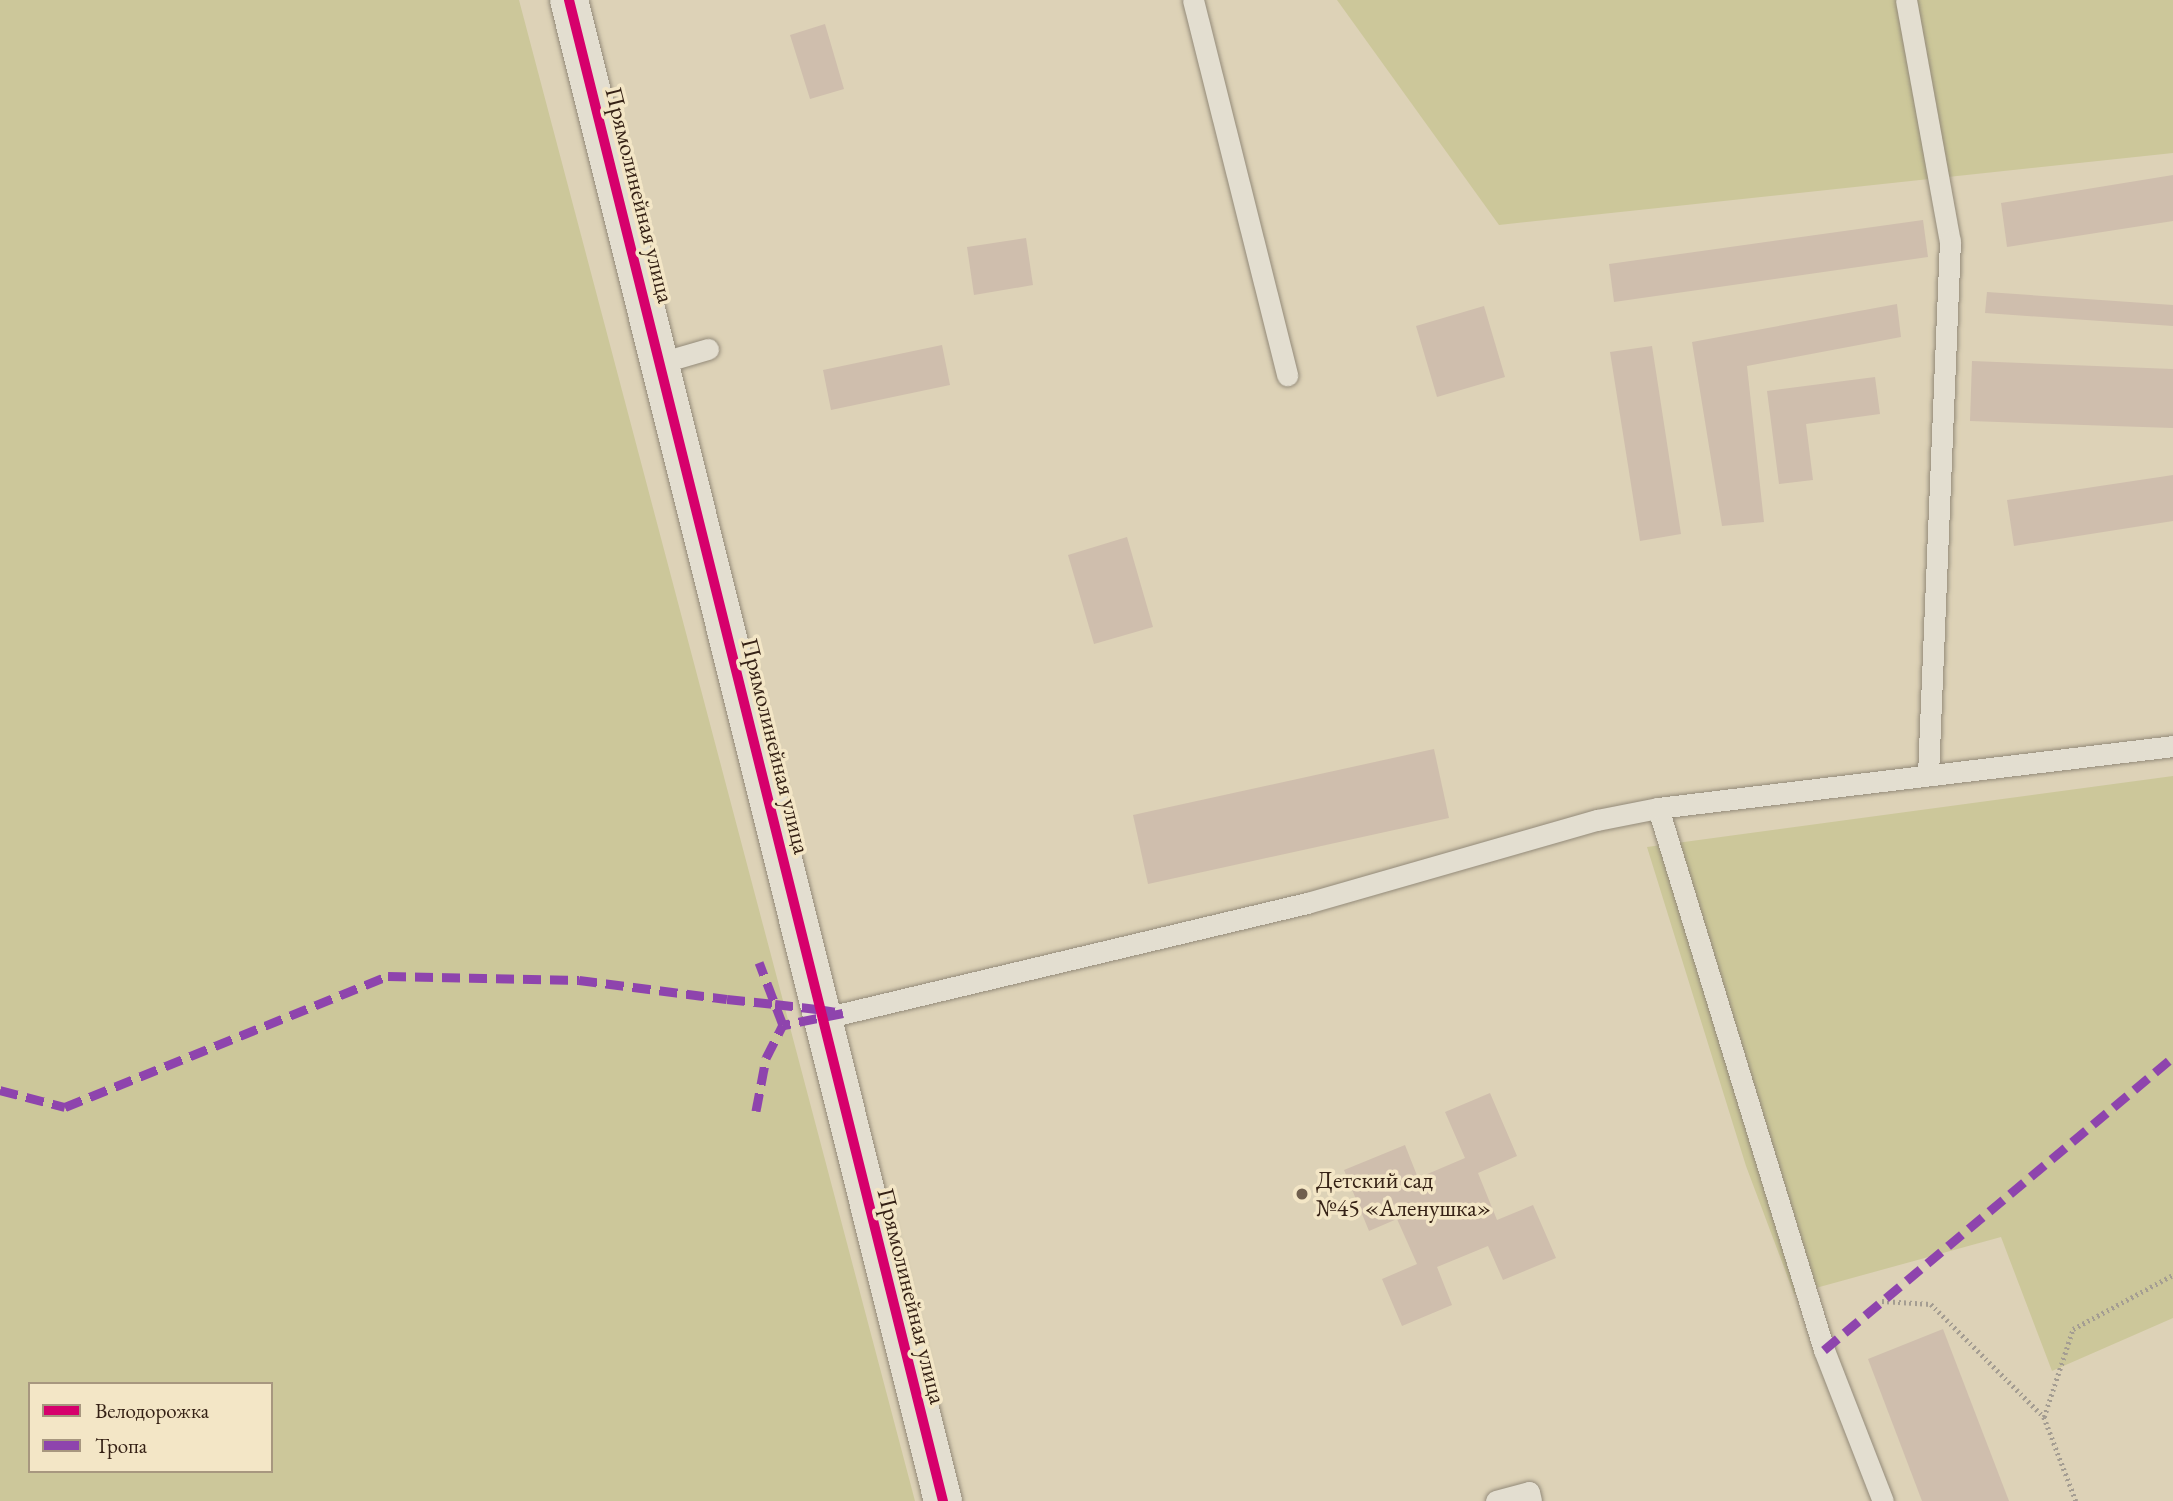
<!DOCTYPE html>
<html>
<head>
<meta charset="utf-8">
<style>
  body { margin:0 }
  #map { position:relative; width:2173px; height:1501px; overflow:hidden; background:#ddd2b7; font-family:"EB Garamond",serif }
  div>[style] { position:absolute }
  .green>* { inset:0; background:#ccc79a }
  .building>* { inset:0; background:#cfbead }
  .path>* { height:4.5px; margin-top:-2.25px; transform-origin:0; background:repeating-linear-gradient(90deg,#a49d92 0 2px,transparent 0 5.5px) }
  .roads { filter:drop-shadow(0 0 2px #938a79) drop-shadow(0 0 2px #938a79) }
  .service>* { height:21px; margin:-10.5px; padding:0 10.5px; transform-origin:10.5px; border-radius:10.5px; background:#e3ded0 }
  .minor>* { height:38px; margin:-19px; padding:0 19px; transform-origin:19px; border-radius:19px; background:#e3ded0 }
  .quiet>* { height:9px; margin-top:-4.5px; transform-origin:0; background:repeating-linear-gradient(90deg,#8e44ad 0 18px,transparent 0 27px) }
  .cycleway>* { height:10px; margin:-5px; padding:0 5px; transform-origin:5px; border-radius:5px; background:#d6006c }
  .dots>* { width:19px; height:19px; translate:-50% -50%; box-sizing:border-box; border:4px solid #f3e6c6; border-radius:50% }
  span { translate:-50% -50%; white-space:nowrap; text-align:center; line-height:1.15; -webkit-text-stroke:7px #f3e6c6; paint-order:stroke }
  .street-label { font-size:24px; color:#352115 }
  .poi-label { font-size:24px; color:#352115 }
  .left { translate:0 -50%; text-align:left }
  .legend { position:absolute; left:28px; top:1382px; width:245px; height:91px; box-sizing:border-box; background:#f3e6c6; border:2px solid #a7977f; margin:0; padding:9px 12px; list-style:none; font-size:21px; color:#352115 }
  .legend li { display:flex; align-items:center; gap:14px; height:35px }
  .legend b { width:35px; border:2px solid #a7977f }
</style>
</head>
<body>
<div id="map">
  <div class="green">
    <div style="clip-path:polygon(evenodd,0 0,519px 0,915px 1501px,0 1501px,0 0,30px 1384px,271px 1384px,271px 1471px,30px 1471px,30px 1384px)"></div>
    <div style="clip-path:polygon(1337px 0,2173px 0,2173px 153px,1499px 225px)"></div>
    <div style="clip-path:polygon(2173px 776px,2173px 1318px,2052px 1371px,2001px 1237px,1794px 1294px,1746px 1166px,1647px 847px)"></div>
  </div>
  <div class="building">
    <div style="clip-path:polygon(825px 24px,844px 89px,810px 99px,790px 35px)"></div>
    <div style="clip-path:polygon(2173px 175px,2173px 221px,2007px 247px,2001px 203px)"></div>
    <div style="clip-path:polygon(1923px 220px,1928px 257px,1614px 302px,1609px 264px)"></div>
    <div style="clip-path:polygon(1026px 238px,1033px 285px,974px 295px,967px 247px)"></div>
    <div style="clip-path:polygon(1987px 292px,2173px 305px,2173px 326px,1985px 313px)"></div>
    <div style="clip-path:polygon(1897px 304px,1901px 337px,1747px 366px,1764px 522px,1722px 526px,1692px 342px)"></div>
    <div style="clip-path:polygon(1484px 306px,1505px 377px,1437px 397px,1416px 326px)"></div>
    <div style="clip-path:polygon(942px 345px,950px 385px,831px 410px,823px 370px)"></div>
    <div style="clip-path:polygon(1652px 346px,1681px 534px,1640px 541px,1610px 352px)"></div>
    <div style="clip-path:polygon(1972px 361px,2173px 369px,2173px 428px,1970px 421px)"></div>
    <div style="clip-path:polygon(1875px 377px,1880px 414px,1806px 424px,1813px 480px,1779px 484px,1767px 391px)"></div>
    <div style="clip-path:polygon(2173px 475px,2173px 521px,2014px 546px,2007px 500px)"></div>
    <div style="clip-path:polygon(1127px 537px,1153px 627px,1094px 644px,1068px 555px)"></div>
    <div style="clip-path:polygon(1434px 749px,1449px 818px,1148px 884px,1133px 815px)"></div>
    <div style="clip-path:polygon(1490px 1093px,1517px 1156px,1478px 1173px,1497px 1220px,1533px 1205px,1556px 1258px,1503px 1280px,1488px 1246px,1437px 1267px,1452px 1305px,1402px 1326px,1382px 1279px,1417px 1264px,1397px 1219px,1369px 1231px,1344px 1170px,1405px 1145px,1418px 1178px,1465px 1158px,1445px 1112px)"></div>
    <div style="clip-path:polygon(1943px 1329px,2009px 1501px,1922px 1501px,1868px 1359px)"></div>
  </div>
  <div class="path">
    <div style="left:1882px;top:1301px;width:49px;rotate:3.5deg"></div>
    <div style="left:1931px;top:1304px;width:160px;rotate:45deg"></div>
    <div style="left:2044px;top:1417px;width:90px;rotate:69.1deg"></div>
    <div style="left:2044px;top:1417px;width:93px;rotate:-71.8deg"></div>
    <div style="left:2073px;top:1329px;width:114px;rotate:-28.4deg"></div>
  </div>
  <div class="roads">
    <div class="service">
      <div style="left:1193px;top:0;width:387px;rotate:75.9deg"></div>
      <div style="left:1906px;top:0;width:245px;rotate:79.7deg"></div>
      <div style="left:1950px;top:241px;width:534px;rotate:92.36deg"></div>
      <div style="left:660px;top:363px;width:50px;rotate:-16.3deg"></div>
      <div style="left:1658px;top:808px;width:567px;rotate:72.97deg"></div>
      <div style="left:1824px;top:1350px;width:162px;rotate:68.7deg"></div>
      <div style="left:820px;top:1019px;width:501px;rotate:-13.4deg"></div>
      <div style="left:1307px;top:903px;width:302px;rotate:-16deg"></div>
      <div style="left:1597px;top:820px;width:62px;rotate:-11.1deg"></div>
      <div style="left:1658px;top:808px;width:519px;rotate:-6.86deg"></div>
      <div style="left:1496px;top:1501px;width:34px;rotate:-15deg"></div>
      <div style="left:1529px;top:1492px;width:9px;rotate:77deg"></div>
    </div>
    <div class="minor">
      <div style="left:569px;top:0;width:1547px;rotate:76.01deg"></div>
    </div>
  </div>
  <div class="quiet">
    <div style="left:0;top:1090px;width:67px;rotate:14.7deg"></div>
    <div style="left:65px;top:1107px;width:349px;rotate:-22.1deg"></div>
    <div style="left:388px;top:976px;width:191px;rotate:1.2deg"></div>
    <div style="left:579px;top:980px;width:149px;rotate:7.3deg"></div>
    <div style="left:727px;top:999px;width:48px;rotate:5.9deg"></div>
    <div style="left:775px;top:1004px;width:42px;rotate:6.8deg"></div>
    <div style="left:817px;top:1009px;width:26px;rotate:9deg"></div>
    <div style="left:843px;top:1013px;width:61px;rotate:168.7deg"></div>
    <div style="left:783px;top:1025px;width:67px;rotate:-110.9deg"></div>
    <div style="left:756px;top:1111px;width:54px;rotate:-79.3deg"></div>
    <div style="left:766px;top:1058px;width:37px;rotate:-63deg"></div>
    <div style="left:783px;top:1025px;width:7px;rotate:-8deg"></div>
    <div style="left:1824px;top:1350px;width:456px;rotate:-40deg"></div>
  </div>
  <div class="cycleway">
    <div style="left:569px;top:0;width:1547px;rotate:76.01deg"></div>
  </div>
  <div class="dots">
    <div style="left:1302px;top:1194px;background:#705f4e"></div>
  </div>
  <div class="street-label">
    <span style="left:640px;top:195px;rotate:76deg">Прямолинейная улица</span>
    <span style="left:776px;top:746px;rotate:76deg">Прямолинейная улица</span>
    <span style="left:912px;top:1296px;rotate:76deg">Прямолинейная улица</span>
  </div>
  <div class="poi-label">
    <span class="left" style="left:1316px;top:1194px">Детский сад<br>№45 «Аленушка»</span>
  </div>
  <ul class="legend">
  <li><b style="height:9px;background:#d6006c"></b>Велодорожка</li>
  <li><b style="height:9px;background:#8e44ad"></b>Тропа</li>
  </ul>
</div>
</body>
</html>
